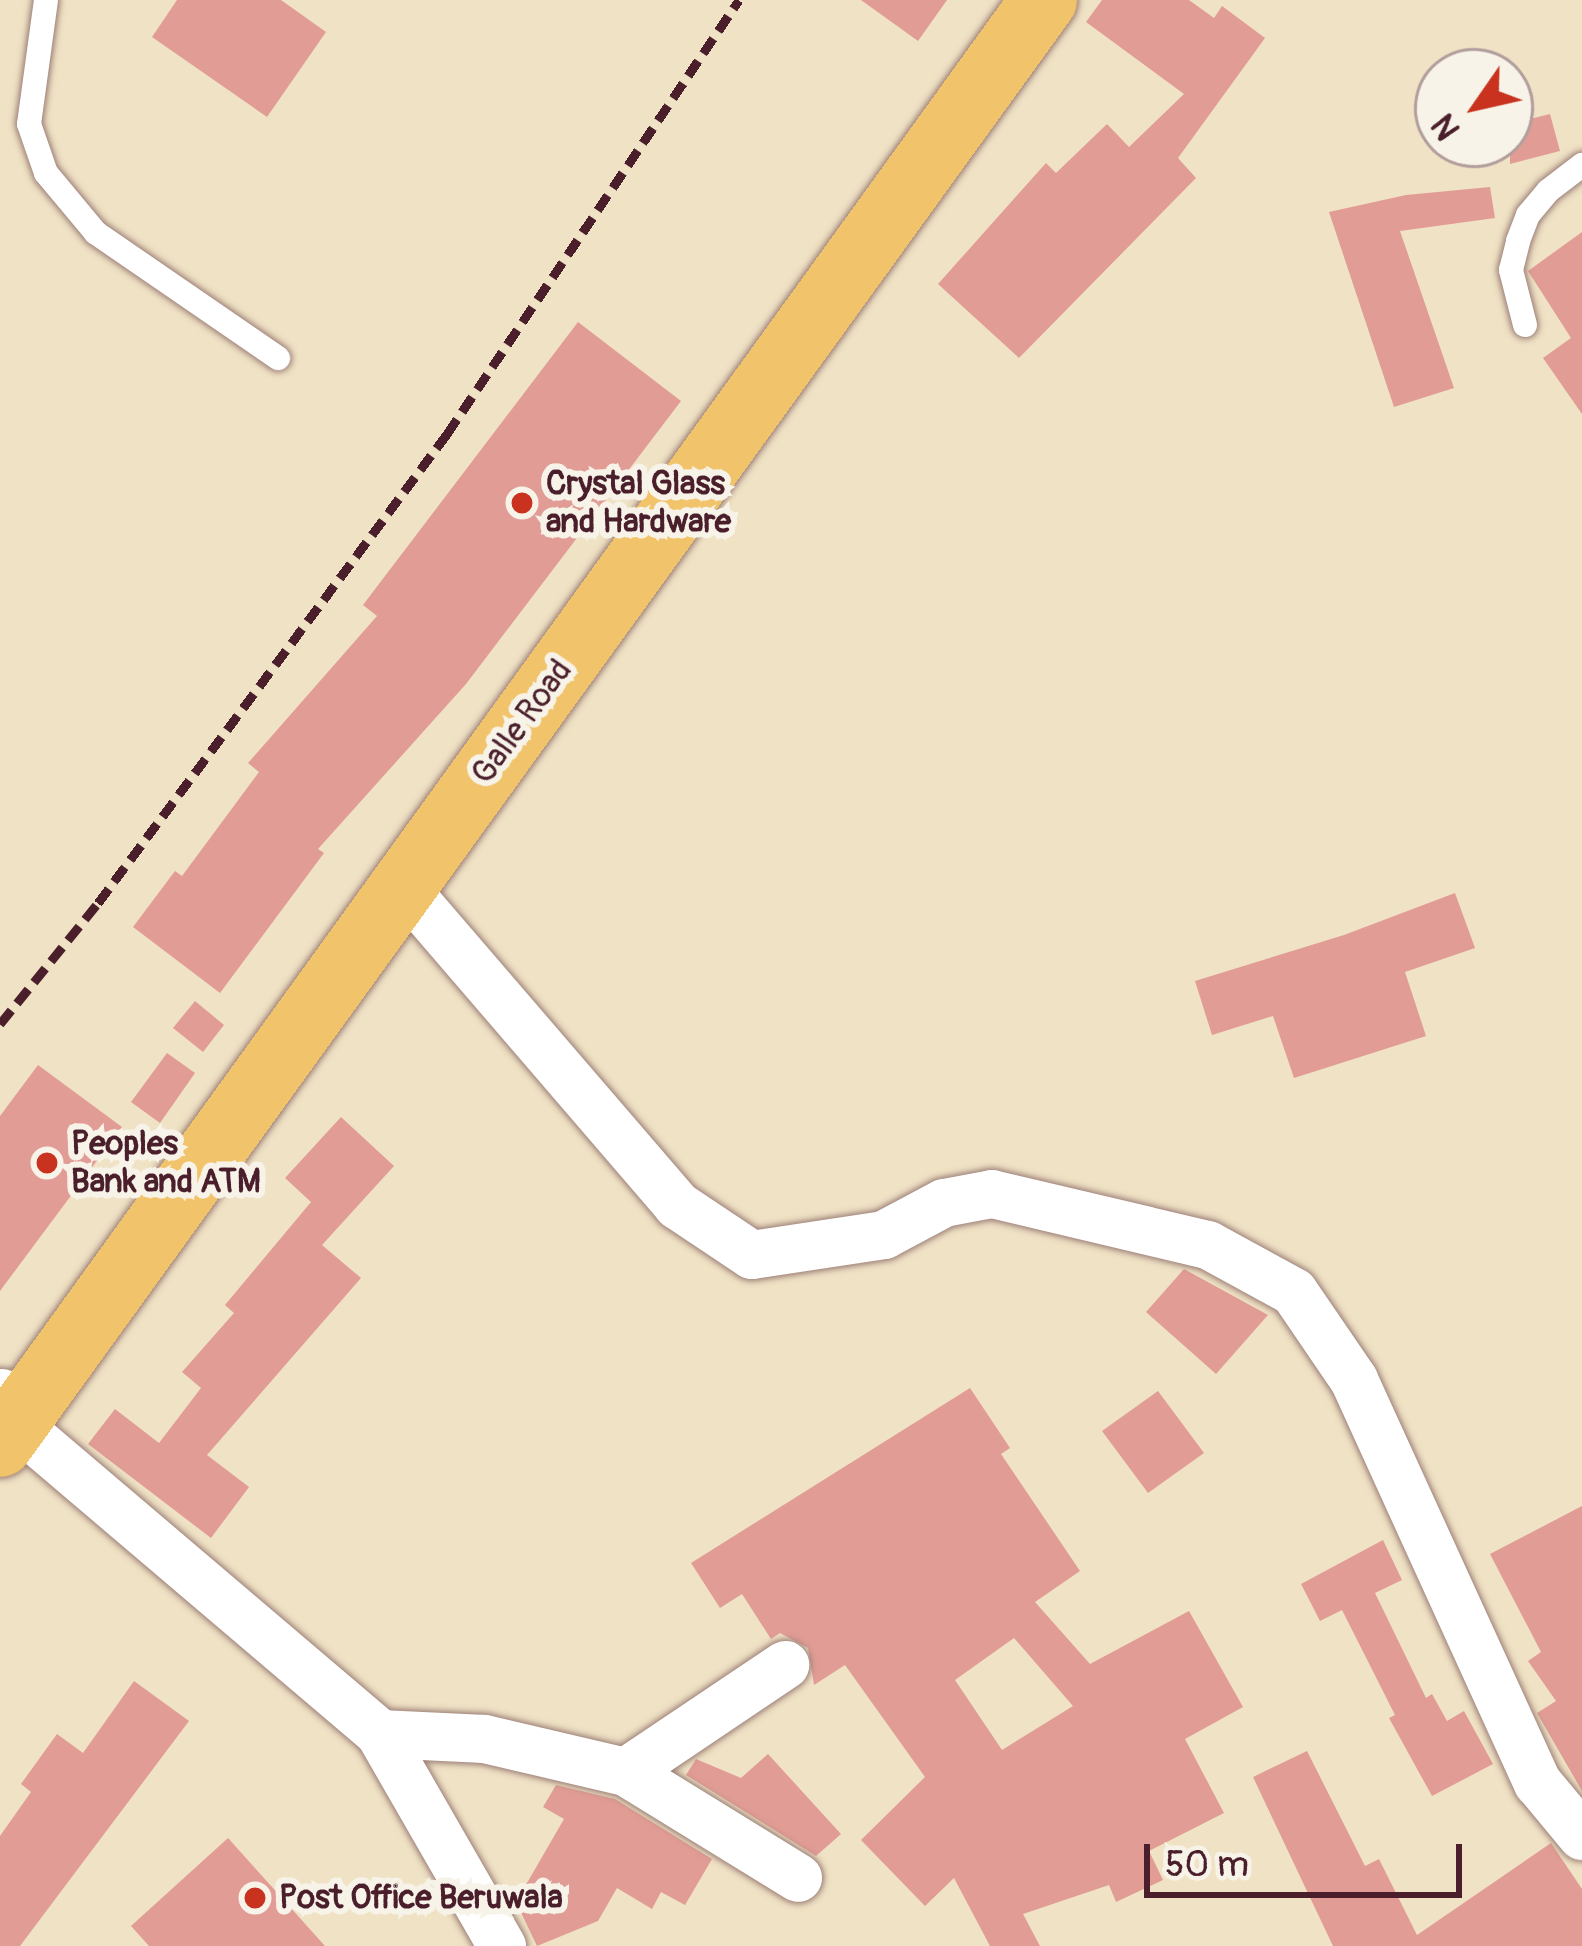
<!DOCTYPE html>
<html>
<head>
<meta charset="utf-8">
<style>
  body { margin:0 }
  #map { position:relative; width:1582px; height:1946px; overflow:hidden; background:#f0e2c5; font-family:Pangolin,sans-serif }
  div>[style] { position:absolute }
  .building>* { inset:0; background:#e19c95 }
  .roads { filter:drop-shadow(0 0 3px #9d8078) drop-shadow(0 0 3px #9d8078) }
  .lane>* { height:24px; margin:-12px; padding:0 12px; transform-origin:12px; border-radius:12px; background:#fff }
  .street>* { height:48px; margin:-24px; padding:0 24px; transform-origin:24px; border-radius:24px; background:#fff }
  .highway>* { height:66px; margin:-33px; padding:0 33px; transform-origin:33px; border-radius:33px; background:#f1c36a }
  .rail>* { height:9px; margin-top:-4.5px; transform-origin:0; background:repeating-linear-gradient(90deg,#4a1f2b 0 18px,transparent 0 27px) }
  .dots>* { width:33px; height:33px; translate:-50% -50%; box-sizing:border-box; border:6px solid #f7f3e8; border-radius:50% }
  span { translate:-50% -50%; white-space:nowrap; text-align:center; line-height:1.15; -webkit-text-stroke:12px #f7f3e8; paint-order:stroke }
  .poi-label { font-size:33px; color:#4a1f2b; font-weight:700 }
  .left { translate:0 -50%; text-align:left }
  .street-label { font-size:33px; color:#4a1f2b }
  .north { position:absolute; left:1414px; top:48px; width:120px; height:120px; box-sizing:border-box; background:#f7f3e8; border:3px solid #b29e9c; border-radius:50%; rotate:236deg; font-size:33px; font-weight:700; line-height:48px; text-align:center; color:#4a1f2b }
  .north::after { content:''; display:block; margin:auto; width:42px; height:54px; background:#c8321e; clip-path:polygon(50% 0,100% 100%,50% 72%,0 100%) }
  .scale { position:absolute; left:1144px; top:1844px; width:318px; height:54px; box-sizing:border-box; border:6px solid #4a1f2b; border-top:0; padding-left:15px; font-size:36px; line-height:42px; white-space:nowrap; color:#4a1f2b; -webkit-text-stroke:9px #f7f3e8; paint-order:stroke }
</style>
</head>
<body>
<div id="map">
  <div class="building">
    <div style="clip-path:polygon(177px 0,281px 0,326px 32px,267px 117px,152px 37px)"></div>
    <div style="clip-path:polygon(861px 0,947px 0,918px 41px)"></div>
    <div style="clip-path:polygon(1102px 0,1189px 0,1214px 18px,1222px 6px,1265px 38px,1178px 158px,1196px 178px,1019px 358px,938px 284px,1046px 163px,1056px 173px,1107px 124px,1129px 147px,1184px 94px,1086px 22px)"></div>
    <div style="clip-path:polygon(1550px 114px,1560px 151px,1510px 164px,1510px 124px)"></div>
    <div style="clip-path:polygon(1490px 187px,1495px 218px,1400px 231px,1454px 388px,1394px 407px,1329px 212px,1406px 195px)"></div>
    <div style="clip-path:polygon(1582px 232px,1582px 414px,1543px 358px,1571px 338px,1528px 271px)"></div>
    <div style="clip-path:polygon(578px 322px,681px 401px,466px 684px,318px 849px,324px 853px,220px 993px,133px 927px,175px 871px,182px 876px,259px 772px,248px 763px,377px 616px,363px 605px)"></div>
    <div style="clip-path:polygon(1455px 893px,1475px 948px,1405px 972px,1426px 1036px,1294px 1078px,1273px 1016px,1212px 1035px,1195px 981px,1344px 935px)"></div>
    <div style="clip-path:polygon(195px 1001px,224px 1025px,203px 1052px,173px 1028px)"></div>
    <div style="clip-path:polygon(167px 1053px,195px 1073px,160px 1123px,131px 1102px)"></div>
    <div style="clip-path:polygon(38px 1065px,122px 1127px,0 1291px,0 1116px)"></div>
    <div style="clip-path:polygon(341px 1117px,394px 1166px,322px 1245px,361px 1278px,207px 1455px,249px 1487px,211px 1538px,88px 1444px,115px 1409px,159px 1443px,201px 1388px,182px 1372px,234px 1313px,225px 1305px,311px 1202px,285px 1178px)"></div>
    <div style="clip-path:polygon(1184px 1269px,1268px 1315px,1216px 1374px,1146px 1312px)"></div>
    <div style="clip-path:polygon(evenodd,970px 1388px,1010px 1448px,1001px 1454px,1080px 1571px,1035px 1602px,1090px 1664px,1189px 1611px,1243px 1707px,1185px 1739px,1224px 1813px,1149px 1851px,1163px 1880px,1116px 1902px,1109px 1885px,1023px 1914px,1040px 1946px,990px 1946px,954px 1878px,925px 1906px,861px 1840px,925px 1777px,845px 1665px,814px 1685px,808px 1648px,780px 1633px,771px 1639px,742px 1594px,720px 1608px,691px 1563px,970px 1388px,1014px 1638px,1073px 1706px,1002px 1750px,955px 1680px,1014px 1638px)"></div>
    <div style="clip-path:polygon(1158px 1391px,1204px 1453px,1148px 1493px,1102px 1431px)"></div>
    <div style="clip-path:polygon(1582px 1506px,1582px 1791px,1537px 1713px,1556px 1701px,1528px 1661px,1541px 1652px,1490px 1554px)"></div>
    <div style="clip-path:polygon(1383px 1540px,1402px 1580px,1375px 1593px,1426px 1698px,1432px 1694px,1447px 1721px,1464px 1711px,1493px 1764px,1432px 1796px,1389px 1718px,1395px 1715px,1342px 1610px,1320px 1621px,1301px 1584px)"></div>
    <div style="clip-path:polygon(134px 1681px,189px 1721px,20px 1946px,0 1946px,0 1836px,31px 1792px,21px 1784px,57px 1734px,83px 1753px)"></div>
    <div style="clip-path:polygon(1307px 1751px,1365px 1866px,1379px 1859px,1417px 1935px,1551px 1843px,1582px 1889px,1582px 1946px,1333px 1946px,1253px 1777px)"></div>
    <div style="clip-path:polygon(768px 1754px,841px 1834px,816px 1856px,686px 1775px,696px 1759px,741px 1778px)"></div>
    <div style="clip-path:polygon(556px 1785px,615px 1799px,712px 1859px,685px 1905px,661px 1892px,652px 1909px,617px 1888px,598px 1921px,537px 1946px,516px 1902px,564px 1819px,543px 1807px)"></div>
    <div style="clip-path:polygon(228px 1838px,325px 1946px,149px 1946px,131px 1926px)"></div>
  </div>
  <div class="roads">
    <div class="lane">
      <div style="left:46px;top:0;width:125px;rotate:97.8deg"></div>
      <div style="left:29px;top:124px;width:52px;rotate:70.9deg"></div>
      <div style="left:46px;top:173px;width:78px;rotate:50.2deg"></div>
      <div style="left:96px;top:233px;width:221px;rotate:34.5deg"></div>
      <div style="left:1525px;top:325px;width:57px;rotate:-104.3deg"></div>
      <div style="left:1511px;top:270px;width:30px;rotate:-76deg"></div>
      <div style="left:1518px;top:241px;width:28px;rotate:-69deg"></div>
      <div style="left:1528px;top:215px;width:31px;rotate:-50deg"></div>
      <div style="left:1548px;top:191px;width:43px;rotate:-37.4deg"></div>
    </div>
    <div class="street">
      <div style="left:403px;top:886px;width:421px;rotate:49.3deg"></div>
      <div style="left:677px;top:1205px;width:90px;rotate:33.7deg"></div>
      <div style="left:752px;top:1255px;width:134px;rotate:-8.6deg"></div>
      <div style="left:884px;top:1235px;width:68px;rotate:-28.1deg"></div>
      <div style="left:944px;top:1203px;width:49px;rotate:-10.6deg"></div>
      <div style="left:992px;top:1194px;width:222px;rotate:13.3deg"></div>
      <div style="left:1208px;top:1245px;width:98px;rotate:28.7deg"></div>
      <div style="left:1294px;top:1292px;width:107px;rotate:55.7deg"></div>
      <div style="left:1354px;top:1380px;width:443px;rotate:65.5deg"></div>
      <div style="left:1538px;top:1783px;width:69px;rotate:50.3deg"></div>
      <div style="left:2px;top:1393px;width:33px;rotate:67deg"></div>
      <div style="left:15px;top:1423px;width:480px;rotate:40.4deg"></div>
      <div style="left:380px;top:1734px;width:245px;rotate:60.1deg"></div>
      <div style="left:380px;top:1734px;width:105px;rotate:2.7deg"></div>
      <div style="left:485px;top:1739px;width:145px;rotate:13.2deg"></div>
      <div style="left:626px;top:1772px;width:202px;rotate:31.6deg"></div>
      <div style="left:626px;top:1772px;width:192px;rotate:-33.9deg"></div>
    </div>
    <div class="highway">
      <div style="left:0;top:1444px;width:1782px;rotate:-54.13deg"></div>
    </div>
  </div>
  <div class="rail">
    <div style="left:0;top:1024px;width:156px;rotate:-51deg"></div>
    <div style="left:98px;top:903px;width:585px;rotate:-53.35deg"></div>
    <div style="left:447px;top:434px;width:523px;rotate:-56.07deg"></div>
  </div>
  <div class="dots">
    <div style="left:522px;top:503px;background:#c8321e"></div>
    <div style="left:47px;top:1163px;background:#c8321e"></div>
    <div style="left:255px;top:1898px;background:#c8321e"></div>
  </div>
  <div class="poi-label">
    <span class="left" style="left:546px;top:503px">Crystal Glass<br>and Hardware</span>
    <span class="left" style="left:71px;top:1163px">Peoples<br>Bank and ATM</span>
    <span class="left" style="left:279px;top:1898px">Post Office Beruwala</span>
  </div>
  <div class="street-label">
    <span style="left:522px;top:722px;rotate:-54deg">Galle Road</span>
  </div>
  <div class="north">N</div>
  <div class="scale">50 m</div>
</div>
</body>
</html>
